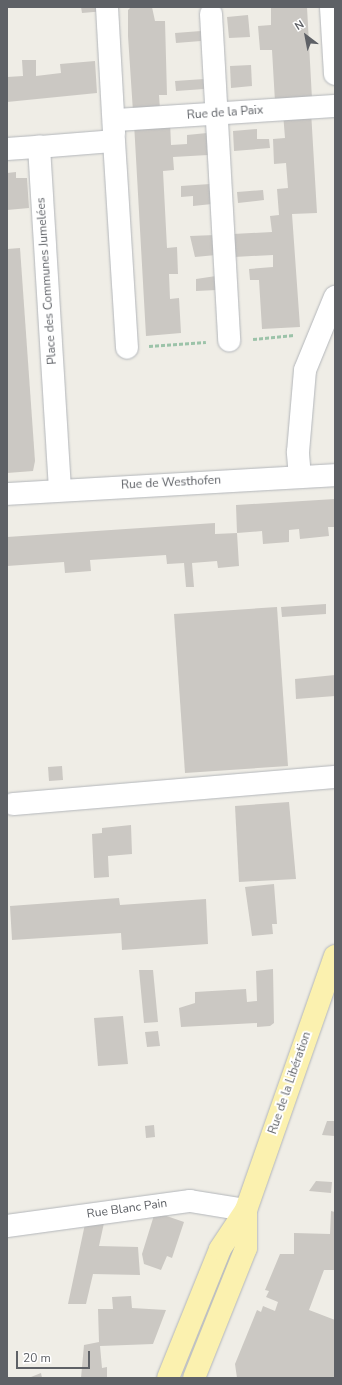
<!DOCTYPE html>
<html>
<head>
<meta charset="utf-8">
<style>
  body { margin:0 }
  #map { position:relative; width:342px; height:1385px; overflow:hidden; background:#efede6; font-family:"Nunito Sans",sans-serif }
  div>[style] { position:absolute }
  .building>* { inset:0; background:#cbc8c3 }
  .path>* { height:2.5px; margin-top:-1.25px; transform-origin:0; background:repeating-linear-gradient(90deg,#9cc3a9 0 4px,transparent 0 6px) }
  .roads { filter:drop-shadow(0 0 1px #b3b6ba) drop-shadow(0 0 1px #b3b6ba) }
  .minor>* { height:22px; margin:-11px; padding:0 11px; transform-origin:11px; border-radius:11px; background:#fff }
  .major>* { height:22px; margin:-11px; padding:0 11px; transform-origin:11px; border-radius:11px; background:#fbf1af }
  span { translate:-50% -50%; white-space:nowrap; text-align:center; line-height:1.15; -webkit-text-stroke:4px #fff; paint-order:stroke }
  .street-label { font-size:12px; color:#5e6166 }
  .frame { position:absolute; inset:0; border:8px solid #5e6166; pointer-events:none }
  .north { position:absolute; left:286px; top:16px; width:40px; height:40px; -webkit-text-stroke:3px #fff; paint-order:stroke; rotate:328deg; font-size:11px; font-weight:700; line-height:16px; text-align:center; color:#5e6166 }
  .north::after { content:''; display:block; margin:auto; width:14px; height:18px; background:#5e6166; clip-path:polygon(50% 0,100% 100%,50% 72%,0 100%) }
  .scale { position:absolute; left:16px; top:1351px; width:74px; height:18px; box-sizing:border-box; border:2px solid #5e6166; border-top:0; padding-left:5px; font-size:12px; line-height:14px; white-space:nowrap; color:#5e6166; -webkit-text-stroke:3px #fff; paint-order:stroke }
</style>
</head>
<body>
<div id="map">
  <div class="building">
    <div style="clip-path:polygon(81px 7px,104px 7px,105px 11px,82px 13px)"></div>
    <div style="clip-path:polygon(131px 7px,152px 7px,155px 21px,165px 21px,167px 95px,159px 95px,160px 110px,133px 112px,128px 36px,128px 10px)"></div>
    <div style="clip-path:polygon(271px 7px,307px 7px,312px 99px,275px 102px,272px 50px,260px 50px,258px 26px,271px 25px)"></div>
    <div style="clip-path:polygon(248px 15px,250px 37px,229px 38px,227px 17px)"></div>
    <div style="clip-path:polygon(201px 31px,201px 41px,176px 43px,175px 33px)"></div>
    <div style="clip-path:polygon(22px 60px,36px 60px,36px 76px,61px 73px,60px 64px,95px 61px,97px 93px,7px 102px,7px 77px,23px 76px)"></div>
    <div style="clip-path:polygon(251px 65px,252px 86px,231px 88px,230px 66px)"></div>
    <div style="clip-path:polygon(204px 79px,204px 89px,176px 91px,175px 81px)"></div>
    <div style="clip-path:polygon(311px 111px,317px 213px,292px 214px,300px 327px,262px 329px,259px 280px,250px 280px,249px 269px,273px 267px,273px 255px,234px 257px,233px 234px,272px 232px,270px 216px,279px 215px,277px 189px,288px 188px,286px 163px,274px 164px,273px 139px,285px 138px,283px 113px)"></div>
    <div style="clip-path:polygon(170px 121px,171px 145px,187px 144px,187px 135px,207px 133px,208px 155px,173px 157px,174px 170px,163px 171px,167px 248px,177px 247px,178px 274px,169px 274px,170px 299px,179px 298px,181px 333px,146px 336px,134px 123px)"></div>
    <div style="clip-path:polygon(257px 129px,257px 139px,269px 139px,270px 148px,234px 151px,233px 131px)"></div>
    <div style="clip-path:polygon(16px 172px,16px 178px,27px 178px,29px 208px,7px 210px,7px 173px)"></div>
    <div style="clip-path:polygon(210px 184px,212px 204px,193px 206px,193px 196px,181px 197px,181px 186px)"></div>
    <div style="clip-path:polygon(263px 190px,264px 200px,238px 203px,237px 192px)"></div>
    <div style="clip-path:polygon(215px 235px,216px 255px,195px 257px,190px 236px)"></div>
    <div style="clip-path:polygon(20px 248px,35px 461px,33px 471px,7px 473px,7px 249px)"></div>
    <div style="clip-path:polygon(216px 276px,217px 290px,196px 291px,196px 279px)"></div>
    <div style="clip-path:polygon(335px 499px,335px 527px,328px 527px,329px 536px,300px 539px,299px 529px,289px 530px,289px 542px,263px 544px,262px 531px,237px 533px,239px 566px,218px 568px,217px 561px,192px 563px,194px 587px,186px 587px,184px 563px,167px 564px,166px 555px,90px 560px,91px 571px,65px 573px,64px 562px,7px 566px,7px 537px,215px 523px,215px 534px,237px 533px,236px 505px)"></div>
    <div style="clip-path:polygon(326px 604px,326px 614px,282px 617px,281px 607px)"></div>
    <div style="clip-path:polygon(277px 607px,288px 766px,185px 773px,174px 614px)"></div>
    <div style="clip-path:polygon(335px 675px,335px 696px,296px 699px,295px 679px)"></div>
    <div style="clip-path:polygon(62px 766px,63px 780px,49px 781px,48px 767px)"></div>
    <div style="clip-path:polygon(289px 802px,296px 879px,239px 882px,235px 806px)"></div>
    <div style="clip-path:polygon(131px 825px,132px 854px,108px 856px,109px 877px,94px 878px,92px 834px,102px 833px,102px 828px)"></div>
    <div style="clip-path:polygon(274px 884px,277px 924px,272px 924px,273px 934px,252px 936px,245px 887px)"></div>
    <div style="clip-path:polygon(119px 898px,120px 905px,206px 899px,208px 944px,122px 950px,121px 933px,12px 940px,10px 906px)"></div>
    <div style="clip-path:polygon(273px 969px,274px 1023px,270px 1026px,257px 1027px,257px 1023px,181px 1027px,179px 1008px,195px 1003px,195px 992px,246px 989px,247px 1002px,257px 1001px,256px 971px)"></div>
    <div style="clip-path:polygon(139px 970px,153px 970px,158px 1022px,144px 1023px)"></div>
    <div style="clip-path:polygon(123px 1016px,128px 1064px,98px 1066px,94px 1018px)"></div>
    <div style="clip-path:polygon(158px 1031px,160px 1046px,147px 1047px,145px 1032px)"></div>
    <div style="clip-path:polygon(327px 1121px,335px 1121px,335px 1136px,322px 1135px)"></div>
    <div style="clip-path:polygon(154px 1125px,155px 1137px,146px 1138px,145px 1126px)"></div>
    <div style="clip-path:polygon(316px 1181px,332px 1182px,331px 1193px,309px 1191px)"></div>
    <div style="clip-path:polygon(331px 1211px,335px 1212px,335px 1270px,324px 1270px,309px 1310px,335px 1320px,335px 1378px,237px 1378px,235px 1364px,257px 1310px,261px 1312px,263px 1306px,275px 1311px,278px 1302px,266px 1297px,269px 1291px,265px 1290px,280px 1254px,294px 1254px,294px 1233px,330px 1234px)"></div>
    <div style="clip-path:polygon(155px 1212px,184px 1222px,172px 1258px,167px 1256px,161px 1270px,144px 1264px,142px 1254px)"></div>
    <div style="clip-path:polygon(104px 1223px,99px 1246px,138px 1247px,140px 1275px,93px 1274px,86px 1304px,68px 1304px,85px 1224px)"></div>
    <div style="clip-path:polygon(131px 1296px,132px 1308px,166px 1310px,153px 1344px,100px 1346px,102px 1368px,107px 1367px,107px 1377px,81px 1378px,84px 1345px,99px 1342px,98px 1309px,113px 1309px,112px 1297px)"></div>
    <div style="clip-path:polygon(41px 1373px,42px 1378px,31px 1378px,31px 1377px)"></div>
  </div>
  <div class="path">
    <div style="left:253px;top:339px;width:41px;rotate:-5.6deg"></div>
    <div style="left:149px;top:346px;width:57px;rotate:-4deg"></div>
  </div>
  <div class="roads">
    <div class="minor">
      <div style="left:107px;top:7px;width:127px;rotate:86.8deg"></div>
      <div style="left:331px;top:7px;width:67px;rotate:86.6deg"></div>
      <div style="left:211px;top:14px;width:327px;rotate:86.8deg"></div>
      <div style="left:116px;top:120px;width:219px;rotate:-3.7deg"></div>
      <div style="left:7px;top:149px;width:32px;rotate:-4deg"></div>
      <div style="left:300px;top:477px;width:25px;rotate:-95deg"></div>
      <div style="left:298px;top:452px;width:82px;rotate:-85.1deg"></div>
      <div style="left:305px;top:370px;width:79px;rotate:-67.7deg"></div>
      <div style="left:60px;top:490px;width:344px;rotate:-93.5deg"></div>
      <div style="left:39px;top:147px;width:75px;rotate:-4.6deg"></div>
      <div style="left:114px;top:141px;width:207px;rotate:86.4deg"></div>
      <div style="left:7px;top:494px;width:329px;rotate:-3.3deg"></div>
      <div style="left:13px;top:804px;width:323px;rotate:-4.8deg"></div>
      <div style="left:7px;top:1226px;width:185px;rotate:-7.8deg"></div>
      <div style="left:190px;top:1201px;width:57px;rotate:9.1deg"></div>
    </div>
    <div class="major">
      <div style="left:168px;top:1378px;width:139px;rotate:-68deg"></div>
      <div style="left:220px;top:1249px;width:47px;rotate:-56.3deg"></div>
      <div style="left:246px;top:1210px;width:269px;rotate:-70.7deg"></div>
      <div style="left:194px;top:1378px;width:140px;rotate:-68.2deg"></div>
      <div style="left:246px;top:1248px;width:38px;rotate:-90deg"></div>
    </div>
  </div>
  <div class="street-label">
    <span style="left:225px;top:113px;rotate:-4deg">Rue de la Paix</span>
    <span style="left:47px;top:281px;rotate:-94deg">Place des Communes Jumelées</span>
    <span style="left:171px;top:483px;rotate:-3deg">Rue de Westhofen</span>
    <span style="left:290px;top:1083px;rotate:-71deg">Rue de la Libération</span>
    <span style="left:127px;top:1209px;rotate:-8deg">Rue Blanc Pain</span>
  </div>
  <div class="frame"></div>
  <div class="north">N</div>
  <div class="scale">20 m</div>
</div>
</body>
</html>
